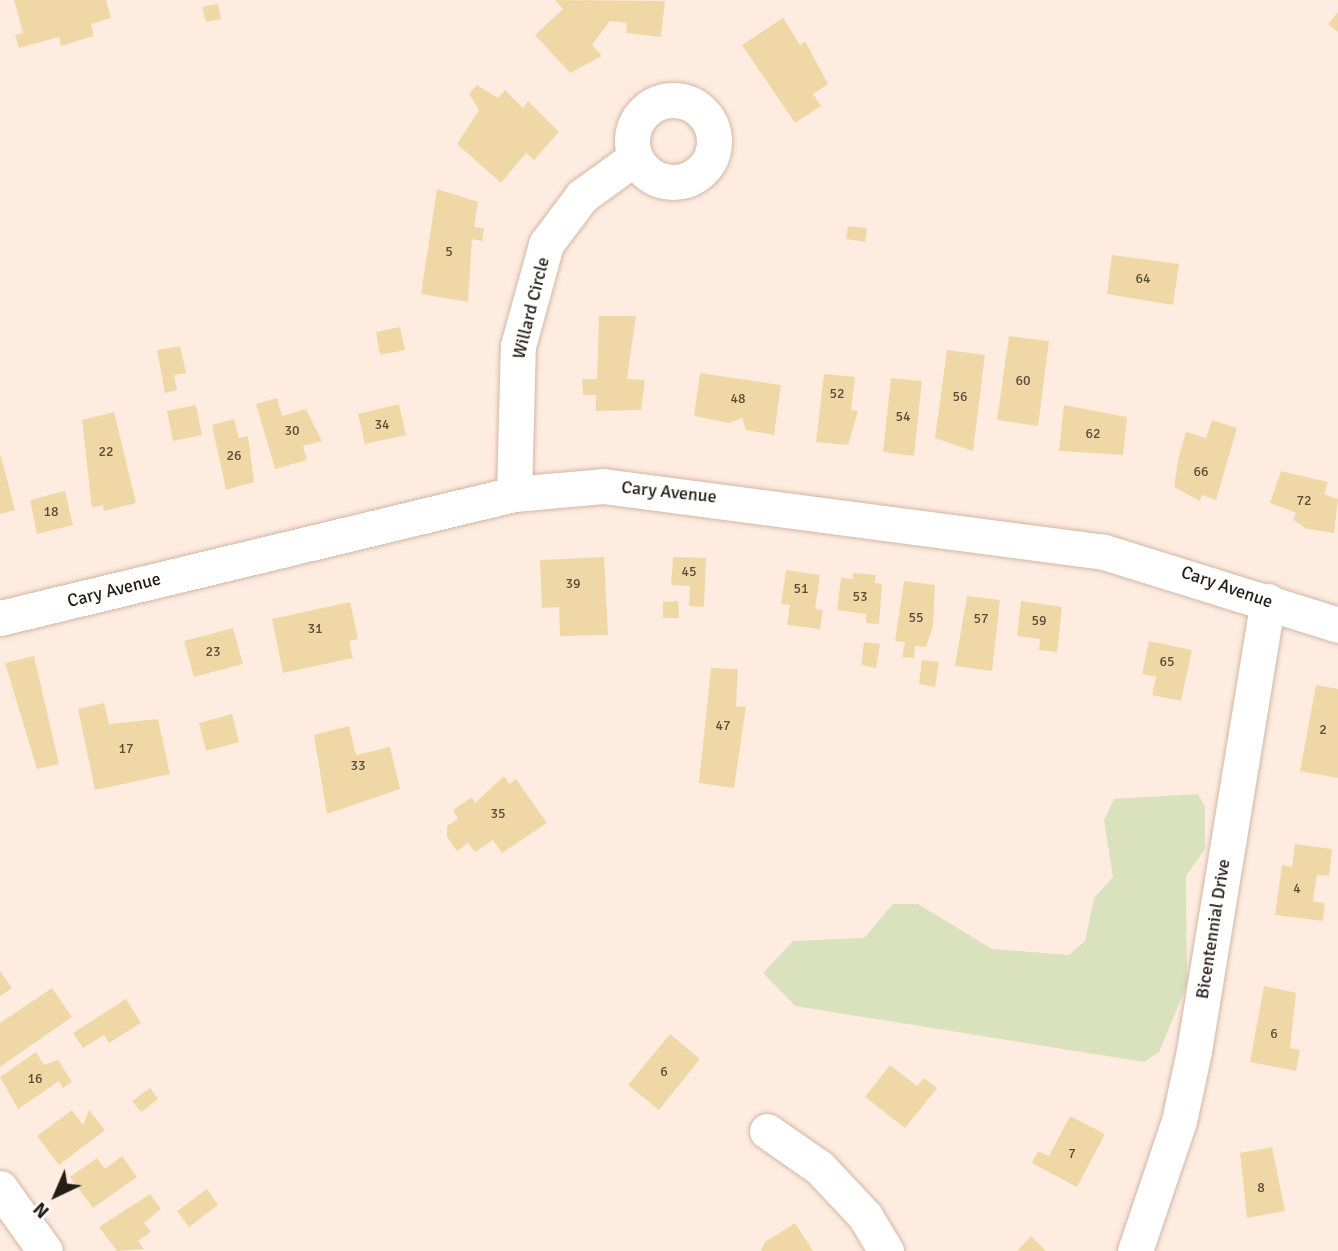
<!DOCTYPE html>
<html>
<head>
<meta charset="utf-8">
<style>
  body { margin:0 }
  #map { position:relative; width:1338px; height:1251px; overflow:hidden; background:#feece1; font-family:Signika,sans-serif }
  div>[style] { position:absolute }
  .green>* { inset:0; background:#d9e1bd }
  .building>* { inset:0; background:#f0d8a6 }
  .roads { filter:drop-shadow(0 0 2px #d2b7a5) drop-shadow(0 0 2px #d2b7a5) }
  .minor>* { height:35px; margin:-17.5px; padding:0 17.5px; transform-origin:17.5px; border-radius:17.5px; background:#fff }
  .minor>.ring { margin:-17.5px; padding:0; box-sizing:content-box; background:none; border:35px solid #fff; border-radius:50% }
  span { translate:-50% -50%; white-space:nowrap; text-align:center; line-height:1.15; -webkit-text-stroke:7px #fff; paint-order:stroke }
  .number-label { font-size:14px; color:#594c3b }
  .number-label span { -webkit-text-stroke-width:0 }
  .street-label { font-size:18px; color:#271d17 }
  .north { position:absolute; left:21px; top:1160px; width:70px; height:70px; -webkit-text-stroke:5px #fff; paint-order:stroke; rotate:224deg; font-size:19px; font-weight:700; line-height:28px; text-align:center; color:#271d17 }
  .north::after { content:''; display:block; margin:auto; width:24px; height:32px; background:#271d17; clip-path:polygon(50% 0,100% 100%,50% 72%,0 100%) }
</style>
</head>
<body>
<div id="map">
  <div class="green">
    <div style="clip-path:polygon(1198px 794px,1205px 807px,1205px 849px,1186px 876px,1187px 985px,1159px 1052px,1144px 1062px,795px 1006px,763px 973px,793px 941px,864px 938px,893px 904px,918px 904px,992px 949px,1069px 955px,1085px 941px,1094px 898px,1113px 877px,1104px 820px,1114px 799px)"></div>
  </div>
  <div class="building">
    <div style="clip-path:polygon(14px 0,106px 0,111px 18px,91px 24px,94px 36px,61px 46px,59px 37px,19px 48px,15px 35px,23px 33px)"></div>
    <div style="clip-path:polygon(555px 0,665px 1px,661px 37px,626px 33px,627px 23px,610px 21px,592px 45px,602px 56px,570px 73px,535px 35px,563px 9px)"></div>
    <div style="clip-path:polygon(218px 4px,221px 19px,206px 22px,202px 7px)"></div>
    <div style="clip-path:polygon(1338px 12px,1338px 32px,1328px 24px)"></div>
    <div style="clip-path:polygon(783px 18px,800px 45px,805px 41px,828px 84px,813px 94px,821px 106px,795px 123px,742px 45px)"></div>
    <div style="clip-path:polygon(477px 85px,498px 98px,505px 90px,523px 108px,528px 101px,559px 132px,534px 160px,526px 153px,501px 183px,457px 144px,479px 110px,469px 94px)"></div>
    <div style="clip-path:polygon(437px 189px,478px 202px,474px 227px,484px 228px,482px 241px,472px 239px,468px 302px,421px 294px)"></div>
    <div style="clip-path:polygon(848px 226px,867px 228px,865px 242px,846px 239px)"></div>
    <div style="clip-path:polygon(1112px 255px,1179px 264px,1173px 305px,1107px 294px)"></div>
    <div style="clip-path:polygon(599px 316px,636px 316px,627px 379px,645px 380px,641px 410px,596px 411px,596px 395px,583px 395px,582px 379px,597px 379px)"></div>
    <div style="clip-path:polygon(400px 327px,405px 350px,380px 355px,376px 332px)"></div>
    <div style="clip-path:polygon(1009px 336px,1049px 341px,1038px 426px,997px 420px)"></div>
    <div style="clip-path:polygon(180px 346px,186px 373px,174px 375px,177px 390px,165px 393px,157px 350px)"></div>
    <div style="clip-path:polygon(947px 350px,985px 355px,973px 451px,935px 438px)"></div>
    <div style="clip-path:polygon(700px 373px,781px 385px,774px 435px,746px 430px,742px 418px,729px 423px,694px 416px)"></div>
    <div style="clip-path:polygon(824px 374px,855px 377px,851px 410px,858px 411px,848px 445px,816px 442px)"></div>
    <div style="clip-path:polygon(891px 378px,922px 381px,914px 456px,883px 452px)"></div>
    <div style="clip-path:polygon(277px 398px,282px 416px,306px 409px,322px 441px,303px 446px,307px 460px,275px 469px,256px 404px)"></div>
    <div style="clip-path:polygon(399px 404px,406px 435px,365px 444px,358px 414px)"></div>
    <div style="clip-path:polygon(196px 405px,202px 435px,173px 441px,167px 411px)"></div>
    <div style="clip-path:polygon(1064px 405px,1127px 417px,1123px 455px,1059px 451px)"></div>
    <div style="clip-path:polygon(114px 412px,136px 503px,104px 511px,103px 505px,92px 508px,82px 420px)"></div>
    <div style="clip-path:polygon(234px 419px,239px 438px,248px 436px,254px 482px,226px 490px,212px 425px)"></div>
    <div style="clip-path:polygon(1212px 420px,1237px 428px,1216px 500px,1202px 495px,1200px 501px,1174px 487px,1179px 456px,1186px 432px,1206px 438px)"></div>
    <div style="clip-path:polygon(1px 456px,15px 510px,0 514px,0 457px)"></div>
    <div style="clip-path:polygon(1281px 471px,1328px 482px,1324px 494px,1338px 499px,1334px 533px,1307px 529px,1293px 520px,1296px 513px,1270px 503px)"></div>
    <div style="clip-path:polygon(65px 491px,73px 525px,37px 534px,30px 500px)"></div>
    <div style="clip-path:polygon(604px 557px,608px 635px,560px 636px,559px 607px,542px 608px,540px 560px)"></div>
    <div style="clip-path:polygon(673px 557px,706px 558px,704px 607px,689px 606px,690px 586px,671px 585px)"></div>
    <div style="clip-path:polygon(786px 570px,820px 575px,815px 609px,823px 610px,820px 629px,787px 625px,790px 605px,781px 604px)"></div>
    <div style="clip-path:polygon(853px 573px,876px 575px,875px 583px,882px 584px,879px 624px,866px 623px,866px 614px,837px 610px,841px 578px,853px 579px)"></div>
    <div style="clip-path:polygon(904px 581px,935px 585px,933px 627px,926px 647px,915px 646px,914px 658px,902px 657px,905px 642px,895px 641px)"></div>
    <div style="clip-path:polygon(967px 596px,1000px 600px,992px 671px,955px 666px)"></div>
    <div style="clip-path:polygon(678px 601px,679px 618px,663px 618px,663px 602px)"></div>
    <div style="clip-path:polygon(1021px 601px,1062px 607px,1057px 652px,1039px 650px,1040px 639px,1017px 636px)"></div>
    <div style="clip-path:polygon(350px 602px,358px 639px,349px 641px,353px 658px,283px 673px,272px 619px)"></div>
    <div style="clip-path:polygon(233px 628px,243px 664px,194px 677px,184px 641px)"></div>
    <div style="clip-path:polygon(1149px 641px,1192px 650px,1181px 701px,1152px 695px,1156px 677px,1142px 674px)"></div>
    <div style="clip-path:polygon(864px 642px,880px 644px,876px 668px,861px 665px)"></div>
    <div style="clip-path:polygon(34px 656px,59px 764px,37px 769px,5px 663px)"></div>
    <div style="clip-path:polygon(922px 660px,939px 662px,935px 687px,919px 684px)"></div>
    <div style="clip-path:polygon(711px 668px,738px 669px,736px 706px,746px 707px,734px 788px,699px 783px)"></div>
    <div style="clip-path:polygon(1316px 685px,1338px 689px,1338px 778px,1300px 771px)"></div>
    <div style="clip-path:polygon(104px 703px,109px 724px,158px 719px,170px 774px,95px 790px,78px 709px)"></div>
    <div style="clip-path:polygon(232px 714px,239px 742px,206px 751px,199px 723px)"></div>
    <div style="clip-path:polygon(349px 726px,356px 755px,390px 747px,400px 789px,327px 814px,314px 735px)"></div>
    <div style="clip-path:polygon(504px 776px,509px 784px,516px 779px,547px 823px,502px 853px,493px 840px,475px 852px,468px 843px,457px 851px,447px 837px,447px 826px,458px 819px,453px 810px,472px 797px,475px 803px)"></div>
    <div style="clip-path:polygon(1295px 844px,1332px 849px,1329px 876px,1317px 875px,1313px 901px,1325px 903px,1323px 921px,1275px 915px,1282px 865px,1292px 867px)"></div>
    <div style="clip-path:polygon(0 971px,12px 988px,0 996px)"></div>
    <div style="clip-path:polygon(1264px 986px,1296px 993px,1290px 1048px,1300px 1050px,1296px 1071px,1250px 1062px)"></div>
    <div style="clip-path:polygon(52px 988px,72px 1017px,0 1067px,0 1023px)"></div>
    <div style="clip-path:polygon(126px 999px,141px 1023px,109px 1043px,104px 1035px,83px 1048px,73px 1033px)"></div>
    <div style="clip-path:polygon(670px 1034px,700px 1059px,659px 1110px,628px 1085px)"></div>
    <div style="clip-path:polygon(36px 1052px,44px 1065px,58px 1060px,72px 1082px,63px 1088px,59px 1081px,18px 1109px,0 1077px)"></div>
    <div style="clip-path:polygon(890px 1065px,917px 1086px,924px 1078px,937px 1088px,905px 1128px,865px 1097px)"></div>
    <div style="clip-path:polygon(150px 1088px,158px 1099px,141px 1112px,132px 1101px)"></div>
    <div style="clip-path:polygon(72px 1110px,83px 1125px,89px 1110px,105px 1130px,59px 1165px,37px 1136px)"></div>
    <div style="clip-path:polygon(1070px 1116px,1105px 1134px,1077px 1187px,1032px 1163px,1038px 1151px,1049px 1156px)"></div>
    <div style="clip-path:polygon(1272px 1147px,1285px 1211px,1247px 1218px,1240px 1153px)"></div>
    <div style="clip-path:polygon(122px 1156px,137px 1177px,93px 1208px,70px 1177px,97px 1158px,105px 1169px)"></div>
    <div style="clip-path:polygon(207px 1189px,218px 1205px,189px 1227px,177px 1211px)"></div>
    <div style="clip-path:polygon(150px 1194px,161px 1209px,144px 1223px,151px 1232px,138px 1241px,144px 1249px,117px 1251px,99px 1227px)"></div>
    <div style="clip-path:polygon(795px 1223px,813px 1251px,761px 1251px,765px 1242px)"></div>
    <div style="clip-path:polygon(1031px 1236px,1046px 1251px,1017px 1251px)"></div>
  </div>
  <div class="roads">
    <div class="minor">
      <div class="ring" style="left:632px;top:100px;width:47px;height:47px"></div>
      <div style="left:514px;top:494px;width:148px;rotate:-88.5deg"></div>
      <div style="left:518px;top:346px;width:106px;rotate:-74.6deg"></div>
      <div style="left:546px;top:244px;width:60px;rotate:-53.1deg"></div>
      <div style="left:582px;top:196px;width:62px;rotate:-35.8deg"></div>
      <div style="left:0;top:618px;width:529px;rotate:-13.56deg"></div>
      <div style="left:514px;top:494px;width:89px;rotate:-5.1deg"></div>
      <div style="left:603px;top:486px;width:505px;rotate:7.5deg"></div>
      <div style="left:1104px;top:552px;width:245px;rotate:17.3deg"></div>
      <div style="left:767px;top:1131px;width:65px;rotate:34.9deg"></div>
      <div style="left:820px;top:1168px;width:66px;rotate:46.8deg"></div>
      <div style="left:865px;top:1216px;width:41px;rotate:59deg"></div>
      <div style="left:0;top:1188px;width:77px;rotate:54.5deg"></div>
      <div style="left:1135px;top:1251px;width:137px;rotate:-71.3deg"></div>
      <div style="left:1179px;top:1121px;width:72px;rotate:-77.9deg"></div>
      <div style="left:1194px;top:1051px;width:456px;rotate:-80.7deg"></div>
    </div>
  </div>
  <div class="number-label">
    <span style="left:449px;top:252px">5</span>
    <span style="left:1143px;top:279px">64</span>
    <span style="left:1023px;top:381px">60</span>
    <span style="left:837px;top:394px">52</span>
    <span style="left:960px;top:397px">56</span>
    <span style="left:738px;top:399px">48</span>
    <span style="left:903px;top:417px">54</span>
    <span style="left:382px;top:425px">34</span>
    <span style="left:292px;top:431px">30</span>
    <span style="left:1093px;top:434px">62</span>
    <span style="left:106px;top:452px">22</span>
    <span style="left:234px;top:456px">26</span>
    <span style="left:1201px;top:472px">66</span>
    <span style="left:1304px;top:501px">72</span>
    <span style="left:51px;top:512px">18</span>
    <span style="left:689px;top:572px">45</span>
    <span style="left:573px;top:584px">39</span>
    <span style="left:801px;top:589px">51</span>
    <span style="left:860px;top:597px">53</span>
    <span style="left:916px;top:618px">55</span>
    <span style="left:981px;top:619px">57</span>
    <span style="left:1039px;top:621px">59</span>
    <span style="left:315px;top:629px">31</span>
    <span style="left:213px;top:652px">23</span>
    <span style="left:1167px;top:662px">65</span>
    <span style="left:723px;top:726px">47</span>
    <span style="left:1323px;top:730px">2</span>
    <span style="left:126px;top:749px">17</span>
    <span style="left:358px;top:766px">33</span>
    <span style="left:498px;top:814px">35</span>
    <span style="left:1297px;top:889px">4</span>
    <span style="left:1274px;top:1034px">6</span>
    <span style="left:664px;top:1072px">6</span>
    <span style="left:35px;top:1079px">16</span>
    <span style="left:1072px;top:1154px">7</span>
    <span style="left:1261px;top:1188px">8</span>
  </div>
  <div class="street-label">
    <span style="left:531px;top:308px;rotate:-76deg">Willard Circle</span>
    <span style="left:669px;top:492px;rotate:6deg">Cary Avenue</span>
    <span style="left:1227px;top:587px;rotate:19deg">Cary Avenue</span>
    <span style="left:114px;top:590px;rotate:-14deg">Cary Avenue</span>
    <span style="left:1213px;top:929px;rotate:-81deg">Bicentennial Drive</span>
  </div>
  <div class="north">N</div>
</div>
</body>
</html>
